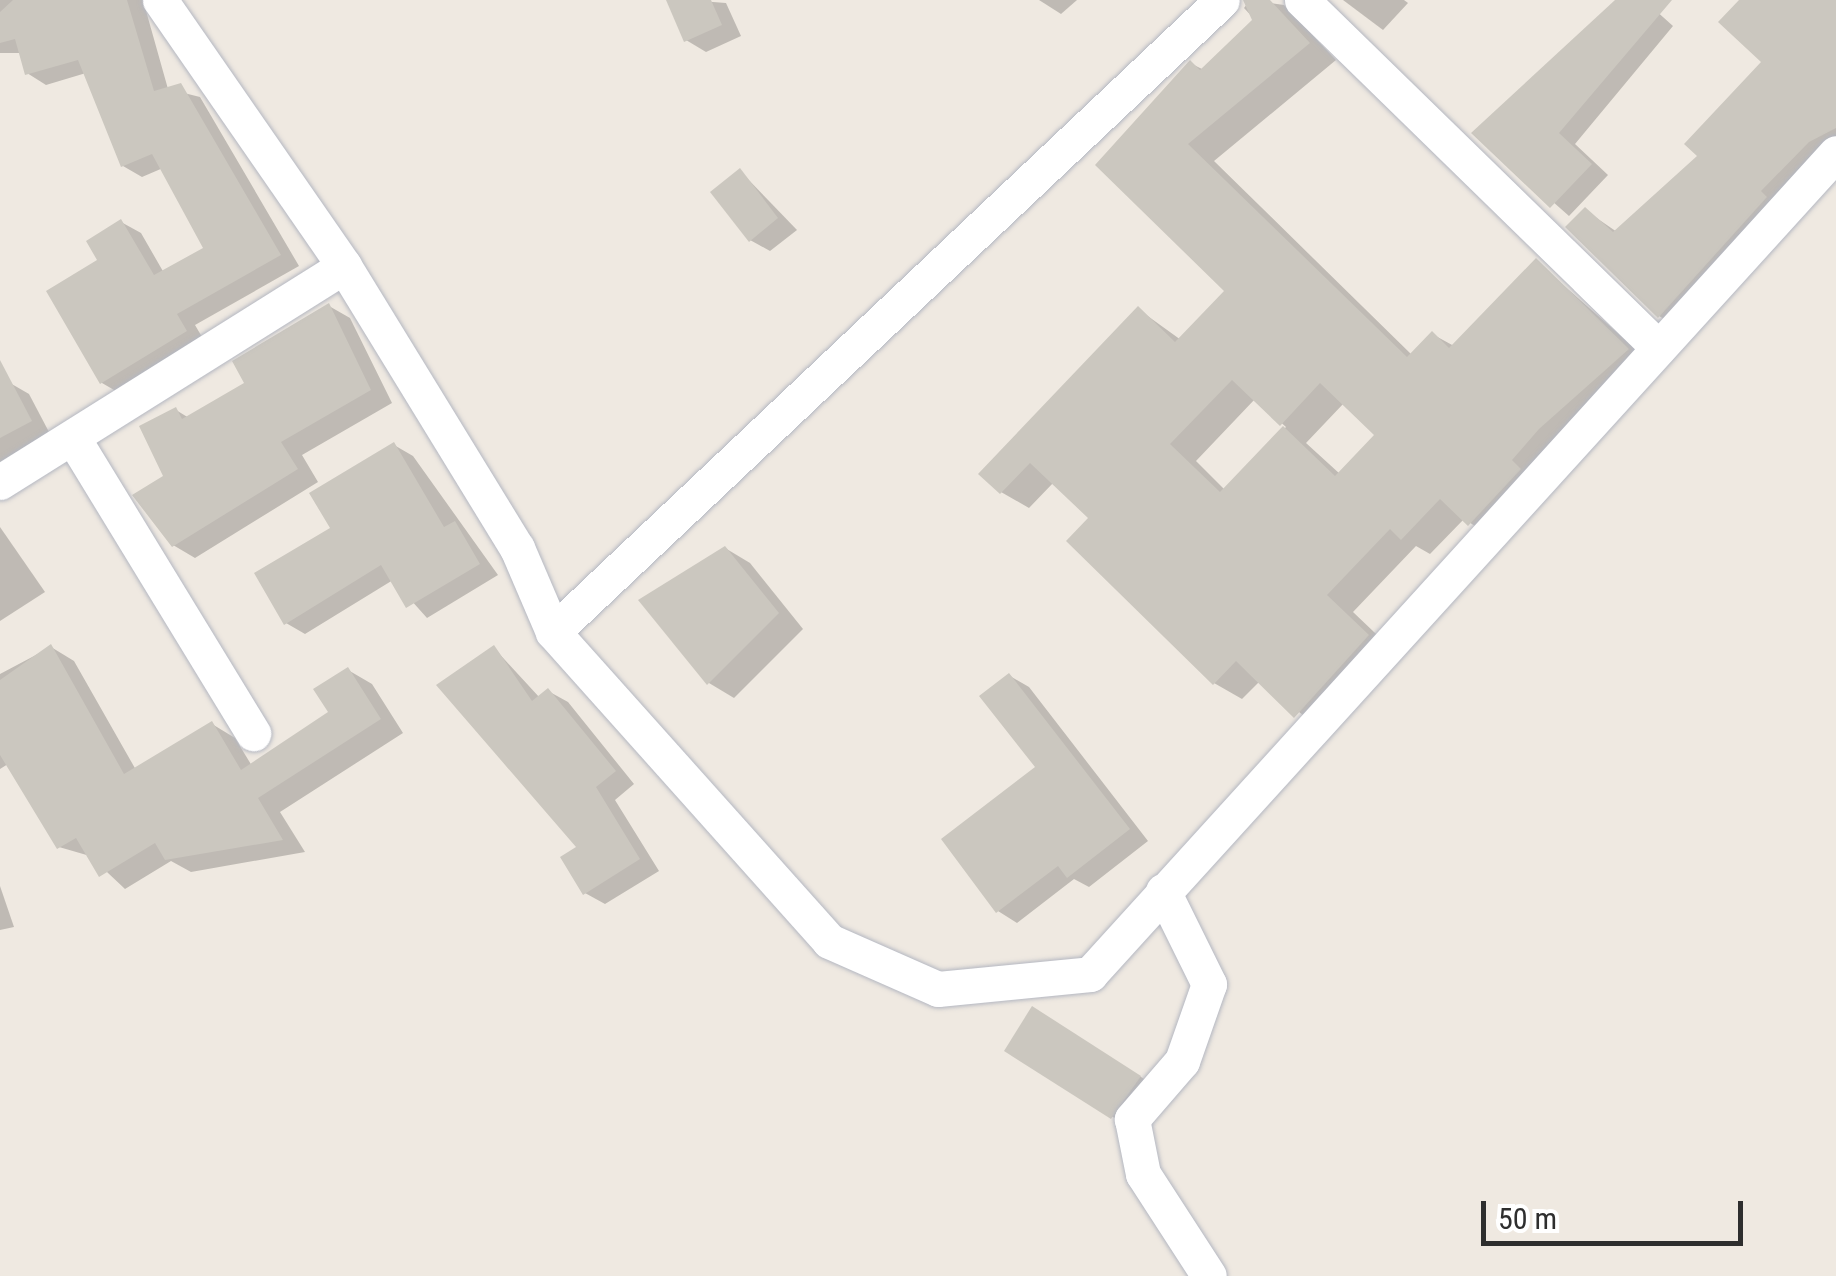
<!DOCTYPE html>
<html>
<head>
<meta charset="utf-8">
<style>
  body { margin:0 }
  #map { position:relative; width:1836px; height:1276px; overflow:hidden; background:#efe9e1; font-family:"Roboto Condensed",sans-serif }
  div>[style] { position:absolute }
  .shadow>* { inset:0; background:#0003 }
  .building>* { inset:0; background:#cbc7bf }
  .roads { filter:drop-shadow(0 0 2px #b4b7c1) drop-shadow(0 0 2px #b4b7c1) }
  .street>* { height:35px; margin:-17.5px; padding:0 17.5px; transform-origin:17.5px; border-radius:17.5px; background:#fff }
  span { translate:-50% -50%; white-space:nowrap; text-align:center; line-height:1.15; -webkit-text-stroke:8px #fff; paint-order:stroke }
  .scale { position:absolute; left:1481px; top:1201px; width:262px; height:45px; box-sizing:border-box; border:5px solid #2e2e2e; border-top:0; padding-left:12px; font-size:30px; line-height:35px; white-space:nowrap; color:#2e2e2e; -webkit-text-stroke:8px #fff; paint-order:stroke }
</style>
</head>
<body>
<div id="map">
  <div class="shadow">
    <div style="clip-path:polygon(0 0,143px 0,168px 89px,200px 97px,299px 266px,195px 325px,205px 342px,121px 394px,102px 383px,100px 261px,121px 222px,141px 233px,164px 273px,206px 249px,163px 168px,142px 177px,123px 166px,86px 73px,46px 85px,27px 73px,21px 53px,0 53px)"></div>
    <div style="clip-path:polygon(687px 0,726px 3px,741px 36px,706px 52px,686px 40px)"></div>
    <div style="clip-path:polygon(1039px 0,1077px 0,1061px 14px)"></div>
    <div style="clip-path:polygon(evenodd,1250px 0,1284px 5px,1336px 60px,1214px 161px,1412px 355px,1432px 334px,1454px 346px,1536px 261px,1655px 366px,1497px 540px,1464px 519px,1430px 554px,1416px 546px,1353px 612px,1395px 652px,1323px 731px,1260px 681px,1242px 699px,1214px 683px,1092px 518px,1054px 482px,1029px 508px,1001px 492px,1138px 309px,1181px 340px,1228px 291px,1098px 165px,1190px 63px,1204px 70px,1256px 21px,1244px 8px,1250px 0,1255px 399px,1286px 427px,1225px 490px,1196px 461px,1255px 399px,1250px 0,1344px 403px,1378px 435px,1340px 474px,1306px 443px,1344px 403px)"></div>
    <div style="clip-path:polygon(1343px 0,1404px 0,1408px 3px,1383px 30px)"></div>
    <div style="clip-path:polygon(1619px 0,1644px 0,1673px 26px,1575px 144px,1608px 175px,1569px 216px,1475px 133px)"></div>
    <div style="clip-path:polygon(1752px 0,1836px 0,1836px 150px,1678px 327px,1659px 316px,1585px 210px,1617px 232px,1700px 156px,1764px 62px)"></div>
    <div style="clip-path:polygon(740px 171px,797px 230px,770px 251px,750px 240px)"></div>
    <div style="clip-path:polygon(329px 306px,350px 318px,392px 403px,302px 455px,318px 482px,195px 558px,173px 545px,166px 477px,176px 410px,189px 418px,247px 384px)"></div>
    <div style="clip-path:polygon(10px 383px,29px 394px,49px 432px,0 462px,0 388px)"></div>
    <div style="clip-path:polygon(394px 445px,413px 456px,498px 575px,427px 618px,393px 580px,305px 634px,286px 623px,333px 528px)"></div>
    <div style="clip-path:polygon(0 527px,45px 592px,0 621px)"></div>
    <div style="clip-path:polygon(725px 548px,750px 563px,803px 629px,734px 698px,709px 683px)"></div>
    <div style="clip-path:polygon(51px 647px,74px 661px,136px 770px,212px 724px,235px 738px,252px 766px,332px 713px,348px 670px,372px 684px,403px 733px,280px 812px,305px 852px,191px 872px,171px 861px,125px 889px,90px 856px,59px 847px,8px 764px,0 769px,0 674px)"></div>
    <div style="clip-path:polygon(494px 648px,540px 698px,548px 691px,568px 702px,634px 784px,615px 800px,659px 871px,605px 904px,585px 893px,580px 848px)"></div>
    <div style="clip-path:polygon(1010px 676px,1029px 687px,1148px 841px,1089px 887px,1074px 879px,1017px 923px,998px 911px,1038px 767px)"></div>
    <div style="clip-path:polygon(0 886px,14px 927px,0 930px)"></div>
    <div style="clip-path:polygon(1052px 1021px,1160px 1089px,1132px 1129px,1007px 1050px)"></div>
  </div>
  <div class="building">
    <div style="clip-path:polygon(13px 0,127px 0,154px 91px,181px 83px,281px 255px,177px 314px,187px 331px,100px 384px,46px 291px,97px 260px,86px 241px,121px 219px,154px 275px,203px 248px,152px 154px,121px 167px,78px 60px,25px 75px,15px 39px,0 43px,0 12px)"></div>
    <div style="clip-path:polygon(666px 0,711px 0,722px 25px,684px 42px)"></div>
    <div style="clip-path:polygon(evenodd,1243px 0,1270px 0,1310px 43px,1188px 144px,1407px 357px,1432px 331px,1449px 348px,1536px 258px,1629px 349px,1539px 429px,1512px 460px,1521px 469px,1468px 526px,1440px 499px,1401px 540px,1390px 529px,1327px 595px,1369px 635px,1294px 718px,1236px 661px,1213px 685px,1066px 541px,1088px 518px,1030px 463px,1000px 494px,978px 474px,1138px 306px,1175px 342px,1224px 291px,1095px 165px,1190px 60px,1200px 70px,1252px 20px,1243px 0,1232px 380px,1280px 426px,1320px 383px,1374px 435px,1335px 476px,1283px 426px,1220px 492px,1170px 444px,1232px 380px)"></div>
    <div style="clip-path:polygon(1615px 0,1672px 0,1559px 133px,1592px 164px,1550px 208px,1471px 133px)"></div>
    <div style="clip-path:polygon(1739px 0,1836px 0,1836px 128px,1809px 142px,1761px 191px,1767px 197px,1658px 318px,1565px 227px,1585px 207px,1613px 232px,1697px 156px,1684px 144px,1761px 62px,1718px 22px)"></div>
    <div style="clip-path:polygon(740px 168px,778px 218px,749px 242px,710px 192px)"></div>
    <div style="clip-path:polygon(329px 303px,371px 390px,281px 442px,298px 469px,172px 547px,132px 495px,163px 476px,139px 426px,176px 407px,182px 419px,244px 383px,232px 361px)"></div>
    <div style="clip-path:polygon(0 360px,32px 421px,0 438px)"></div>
    <div style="clip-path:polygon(394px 442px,444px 527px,455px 521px,480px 564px,406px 608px,381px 565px,284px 625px,254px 573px,330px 528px,309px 493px)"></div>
    <div style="clip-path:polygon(725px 546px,779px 613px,707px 685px,638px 600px)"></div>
    <div style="clip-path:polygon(51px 644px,124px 774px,212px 721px,241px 770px,328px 712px,313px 689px,348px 667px,381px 719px,258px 798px,283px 840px,165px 860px,155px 843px,99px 877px,76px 838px,57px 849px,0 755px,0 680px)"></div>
    <div style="clip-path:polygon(494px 645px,532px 701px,548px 688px,616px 771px,596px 787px,640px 859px,583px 895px,560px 857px,576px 847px,436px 685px)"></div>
    <div style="clip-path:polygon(1009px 673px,1130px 829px,1067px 878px,1058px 866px,996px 913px,941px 839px,1035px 767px,979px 696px)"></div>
    <div style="clip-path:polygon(1032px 1006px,1141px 1076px,1111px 1119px,1004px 1051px)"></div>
  </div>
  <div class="roads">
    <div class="street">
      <div style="left:160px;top:0;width:323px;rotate:55.3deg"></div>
      <div style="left:344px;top:266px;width:331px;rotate:58.5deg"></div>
      <div style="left:517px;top:548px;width:91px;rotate:66.8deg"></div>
      <div style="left:553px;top:632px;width:414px;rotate:48.2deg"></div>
      <div style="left:829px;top:941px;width:119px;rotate:23.8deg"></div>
      <div style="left:938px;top:989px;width:153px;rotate:-5.6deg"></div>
      <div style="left:1090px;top:974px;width:1109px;rotate:-47.74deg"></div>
      <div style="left:1302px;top:0;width:498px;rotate:44.3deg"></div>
      <div style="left:73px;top:438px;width:346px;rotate:58.6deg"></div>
      <div style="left:0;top:482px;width:406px;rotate:-32.1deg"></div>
      <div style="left:553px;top:632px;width:920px;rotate:-43.37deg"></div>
      <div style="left:1163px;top:891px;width:104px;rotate:63.7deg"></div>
      <div style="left:1209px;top:984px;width:82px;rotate:109.3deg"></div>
      <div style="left:1182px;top:1061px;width:77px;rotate:130.8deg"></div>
      <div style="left:1132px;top:1119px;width:56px;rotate:78.7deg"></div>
      <div style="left:1143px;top:1174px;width:121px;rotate:57.1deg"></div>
    </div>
  </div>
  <div class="scale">50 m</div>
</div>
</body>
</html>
